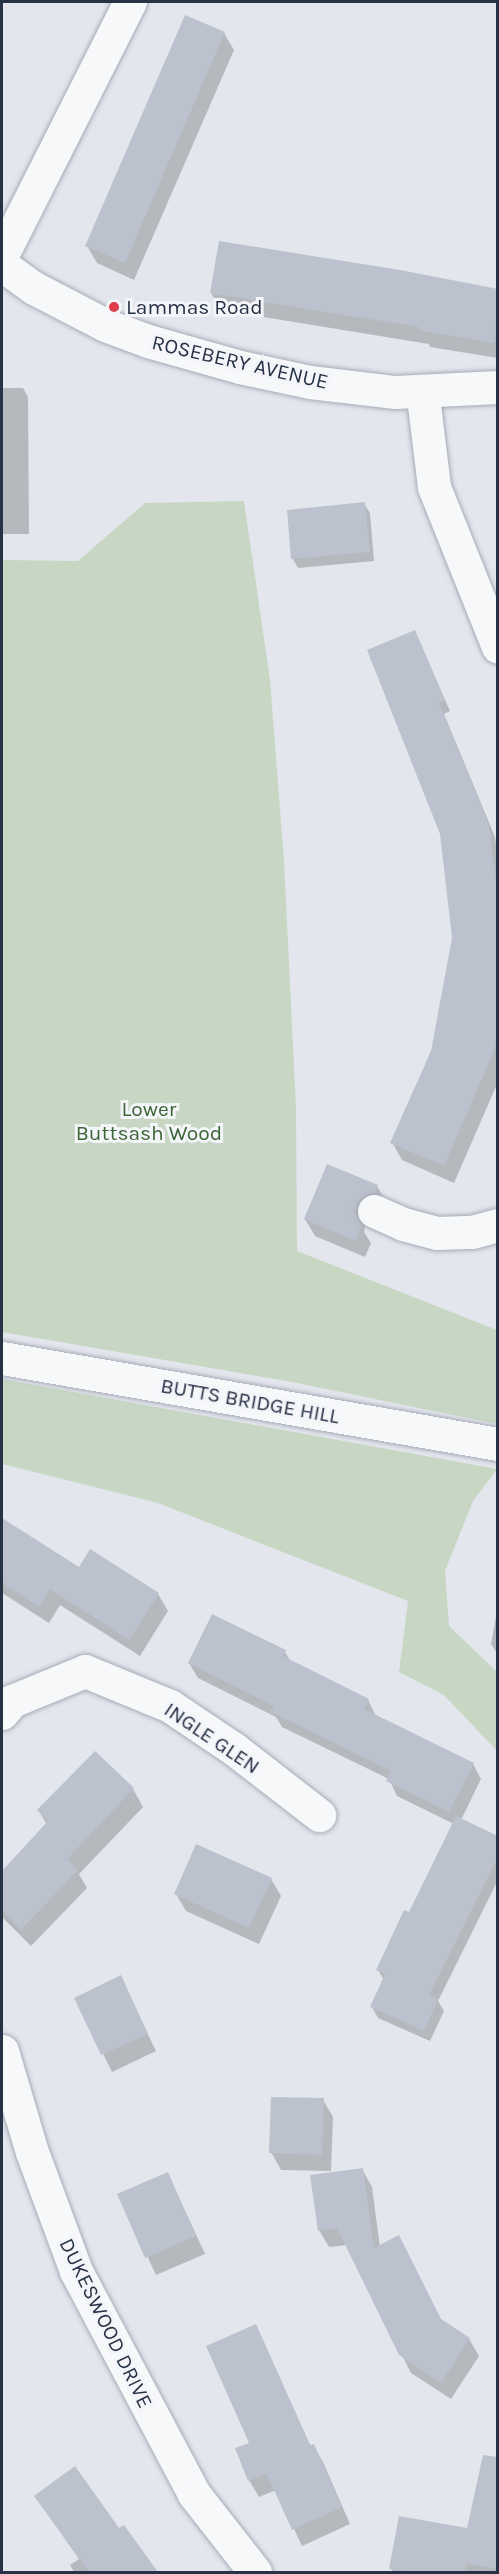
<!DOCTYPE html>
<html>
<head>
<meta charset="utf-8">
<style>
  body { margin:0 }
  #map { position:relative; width:499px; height:2574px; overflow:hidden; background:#e3e6ed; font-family:Karla,sans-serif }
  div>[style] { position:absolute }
  .green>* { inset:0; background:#c7d7c3 }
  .shadow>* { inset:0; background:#0003 }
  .building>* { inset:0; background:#bcc2cd }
  .roads { filter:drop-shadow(0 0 2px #a7acb8) drop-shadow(0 0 2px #a7acb8) }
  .minor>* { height:33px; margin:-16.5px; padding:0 16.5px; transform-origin:16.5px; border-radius:16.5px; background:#f6f8fa }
  .tertiary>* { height:33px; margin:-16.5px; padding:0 16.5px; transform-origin:16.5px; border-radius:16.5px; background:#f6f8fa }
  .dots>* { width:16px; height:16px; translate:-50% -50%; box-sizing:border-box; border:3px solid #f3f5f9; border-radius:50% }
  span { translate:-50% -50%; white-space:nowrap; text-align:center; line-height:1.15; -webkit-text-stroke:6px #f3f5f9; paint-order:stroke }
  .poi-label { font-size:21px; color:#283247 }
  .left { translate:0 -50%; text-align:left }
  .street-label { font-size:21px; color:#283247 }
  .park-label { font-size:21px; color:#3b6534 }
  .frame { position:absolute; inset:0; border:3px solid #283247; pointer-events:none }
</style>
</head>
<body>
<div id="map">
  <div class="green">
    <div style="clip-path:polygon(244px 501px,270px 680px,284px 861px,296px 1108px,297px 1251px,497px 1330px,497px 1424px,292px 1382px,2px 1332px,2px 560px,78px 561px,145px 503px)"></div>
    <div style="clip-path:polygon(2px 1379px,497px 1469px,473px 1501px,445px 1571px,449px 1626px,497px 1672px,497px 1751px,444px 1695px,399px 1672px,408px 1601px,158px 1503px,2px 1464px)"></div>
  </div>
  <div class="shadow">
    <div style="clip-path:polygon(224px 33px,234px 50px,134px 280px,97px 263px,87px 246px)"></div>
    <div style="clip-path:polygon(498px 291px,498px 358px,430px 347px,429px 344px,221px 310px,211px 293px)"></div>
    <div style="clip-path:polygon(2px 388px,23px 388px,28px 397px,29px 534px,2px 534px)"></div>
    <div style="clip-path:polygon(364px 504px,370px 513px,374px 561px,298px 568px,293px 559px,288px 511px)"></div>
    <div style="clip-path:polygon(415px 632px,450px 711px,444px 714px,495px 837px,498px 860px,498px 994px,454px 938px)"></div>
    <div style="clip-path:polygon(498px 1012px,498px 1082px,454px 1183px,402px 1160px,392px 1142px)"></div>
    <div style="clip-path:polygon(377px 1186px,387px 1204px,366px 1222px,364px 1232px,371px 1243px,365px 1257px,315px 1236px,305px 1219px)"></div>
    <div style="clip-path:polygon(2px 1520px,79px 1569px,158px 1594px,168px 1611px,140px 1656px,60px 1605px,49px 1623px,2px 1593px)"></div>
    <div style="clip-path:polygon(498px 1605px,498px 1655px,491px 1644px)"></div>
    <div style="clip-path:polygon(285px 1652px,291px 1662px,368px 1700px,376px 1716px,473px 1764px,481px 1779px,461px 1820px,498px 1838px,498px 1880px,438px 2001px,444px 2011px,430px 2041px,378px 2018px,372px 2007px,384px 1980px,378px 1970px,409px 1914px,454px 1824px,397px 1796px,389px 1779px,282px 1727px,276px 1717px,198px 1678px,189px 1663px)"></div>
    <div style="clip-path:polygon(95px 1753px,133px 1789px,143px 1807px,79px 1874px,87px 1888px,31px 1946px,2px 1917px,2px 1873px,47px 1825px,39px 1811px)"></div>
    <div style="clip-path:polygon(271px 1879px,281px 1896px,259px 1944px,186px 1911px,176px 1894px)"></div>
    <div style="clip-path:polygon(120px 1977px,156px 2051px,112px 2072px,76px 1998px)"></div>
    <div style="clip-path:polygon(323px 2100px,333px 2117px,331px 2171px,281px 2170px,271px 2152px)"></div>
    <div style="clip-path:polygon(362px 2169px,372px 2187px,380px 2247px,442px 2321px,469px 2339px,479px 2356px,451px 2399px,411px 2373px,347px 2245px,329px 2247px,319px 2230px)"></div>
    <div style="clip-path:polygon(168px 2174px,205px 2254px,156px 2275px,119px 2195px)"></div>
    <div style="clip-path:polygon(256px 2326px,311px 2447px,313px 2445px,323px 2462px,350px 2524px,302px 2546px,276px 2490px,259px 2497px,249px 2480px)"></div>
    <div style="clip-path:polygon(498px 2462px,498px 2572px,393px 2572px,391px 2569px,468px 2530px)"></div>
    <div style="clip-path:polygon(36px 2497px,119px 2530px,123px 2527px,156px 2572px,74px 2572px,70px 2565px,79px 2559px)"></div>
  </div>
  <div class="building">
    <div style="clip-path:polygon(185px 15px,225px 32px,125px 263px,85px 246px)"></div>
    <div style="clip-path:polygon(219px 241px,400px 270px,498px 289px,495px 343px,419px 330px,419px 327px,210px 293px)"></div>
    <div style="clip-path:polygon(365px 502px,370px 552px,291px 559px,287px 510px)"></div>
    <div style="clip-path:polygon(415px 630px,445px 700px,439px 703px,489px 825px,498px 897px,498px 1031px,493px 1053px,444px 1166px,390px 1143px,431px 1051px,452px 938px,440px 834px,367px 650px)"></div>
    <div style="clip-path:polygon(327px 1164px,378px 1185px,375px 1193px,364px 1196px,357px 1204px,355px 1213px,362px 1225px,355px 1241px,304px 1219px)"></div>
    <div style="clip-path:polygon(2px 1518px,79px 1567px,90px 1549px,159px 1593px,129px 1640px,50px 1589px,39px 1607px,2px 1583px)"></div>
    <div style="clip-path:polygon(212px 1614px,286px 1650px,283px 1656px,369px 1699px,364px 1709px,474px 1763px,449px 1812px,386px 1781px,391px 1771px,271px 1712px,274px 1706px,188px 1663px)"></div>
    <div style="clip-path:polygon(95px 1751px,134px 1788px,67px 1859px,78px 1870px,21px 1930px,2px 1911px,2px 1871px,48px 1821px,37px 1810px)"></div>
    <div style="clip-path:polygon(456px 1816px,498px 1836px,498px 1857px,429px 1995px,438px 1999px,424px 2031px,370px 2007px,385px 1974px,376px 1970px,404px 1910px,409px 1912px)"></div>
    <div style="clip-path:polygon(196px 1844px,272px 1878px,249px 1928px,174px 1894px)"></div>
    <div style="clip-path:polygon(121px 1975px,148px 2034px,101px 2055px,74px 1998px)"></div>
    <div style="clip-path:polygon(271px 2097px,324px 2098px,322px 2155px,269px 2153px)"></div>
    <div style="clip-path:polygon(363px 2168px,374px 2248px,399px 2235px,441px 2319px,470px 2338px,441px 2383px,399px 2355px,337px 2228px,318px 2231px,310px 2175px)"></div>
    <div style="clip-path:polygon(168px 2172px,196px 2236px,145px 2258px,117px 2194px)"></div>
    <div style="clip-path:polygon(256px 2324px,310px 2445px,314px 2444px,342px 2507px,292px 2530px,267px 2474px,248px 2481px,235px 2448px,249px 2443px,206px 2346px)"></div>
    <div style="clip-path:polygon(483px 2455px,498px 2457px,498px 2569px,466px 2563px,465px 2572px,409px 2572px,389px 2569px,399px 2516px,467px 2528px)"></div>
    <div style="clip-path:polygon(75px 2466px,119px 2528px,124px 2525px,158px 2572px,89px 2572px,34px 2496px)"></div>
  </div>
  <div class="roads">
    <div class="minor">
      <div style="left:2px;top:255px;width:284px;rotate:-63.2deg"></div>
      <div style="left:2px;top:265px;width:39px;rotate:36deg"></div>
      <div style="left:34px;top:288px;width:80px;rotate:27.5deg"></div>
      <div style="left:105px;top:325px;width:46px;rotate:20.4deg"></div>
      <div style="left:148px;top:341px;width:96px;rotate:15.8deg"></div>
      <div style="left:240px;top:367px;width:72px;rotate:12.1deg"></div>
      <div style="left:310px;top:382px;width:86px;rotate:6.7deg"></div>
      <div style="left:395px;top:392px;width:103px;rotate:-2.8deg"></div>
      <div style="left:424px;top:391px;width:14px;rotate:90deg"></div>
      <div style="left:424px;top:405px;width:83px;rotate:83deg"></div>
      <div style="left:434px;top:487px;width:172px;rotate:68.2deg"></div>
      <div style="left:374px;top:1211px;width:32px;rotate:24deg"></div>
      <div style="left:403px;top:1224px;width:35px;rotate:15deg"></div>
      <div style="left:437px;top:1233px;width:35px;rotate:-2deg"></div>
      <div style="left:472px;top:1232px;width:27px;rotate:-15deg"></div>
      <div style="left:2px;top:1713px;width:16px;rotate:-50deg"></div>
      <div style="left:12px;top:1701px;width:79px;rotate:-22.3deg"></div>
      <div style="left:85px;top:1671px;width:92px;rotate:22.4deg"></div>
      <div style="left:170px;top:1706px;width:77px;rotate:33.9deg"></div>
      <div style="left:234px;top:1749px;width:108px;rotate:37.8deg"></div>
      <div style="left:2px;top:2051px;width:105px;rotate:73.5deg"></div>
      <div style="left:32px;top:2152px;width:127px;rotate:69.7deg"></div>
      <div style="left:76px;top:2271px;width:252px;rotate:62.1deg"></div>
      <div style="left:194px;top:2494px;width:99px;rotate:52deg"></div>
    </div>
    <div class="tertiary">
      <div style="left:2px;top:1358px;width:503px;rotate:9.84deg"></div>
    </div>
  </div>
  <div class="dots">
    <div style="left:114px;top:307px;background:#dd3c4b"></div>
  </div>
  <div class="poi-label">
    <span class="left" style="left:126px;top:307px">Lammas Road</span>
  </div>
  <div class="street-label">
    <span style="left:240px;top:362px;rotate:13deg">ROSEBERY AVENUE</span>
    <span style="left:250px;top:1401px;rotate:10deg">BUTTS BRIDGE HILL</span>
    <span style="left:212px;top:1738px;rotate:34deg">INGLE GLEN</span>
    <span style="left:106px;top:2323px;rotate:64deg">DUKESWOOD DRIVE</span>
  </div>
  <div class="park-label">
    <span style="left:149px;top:1121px">Lower<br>Buttsash Wood</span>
  </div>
  <div class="frame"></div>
</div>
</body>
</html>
